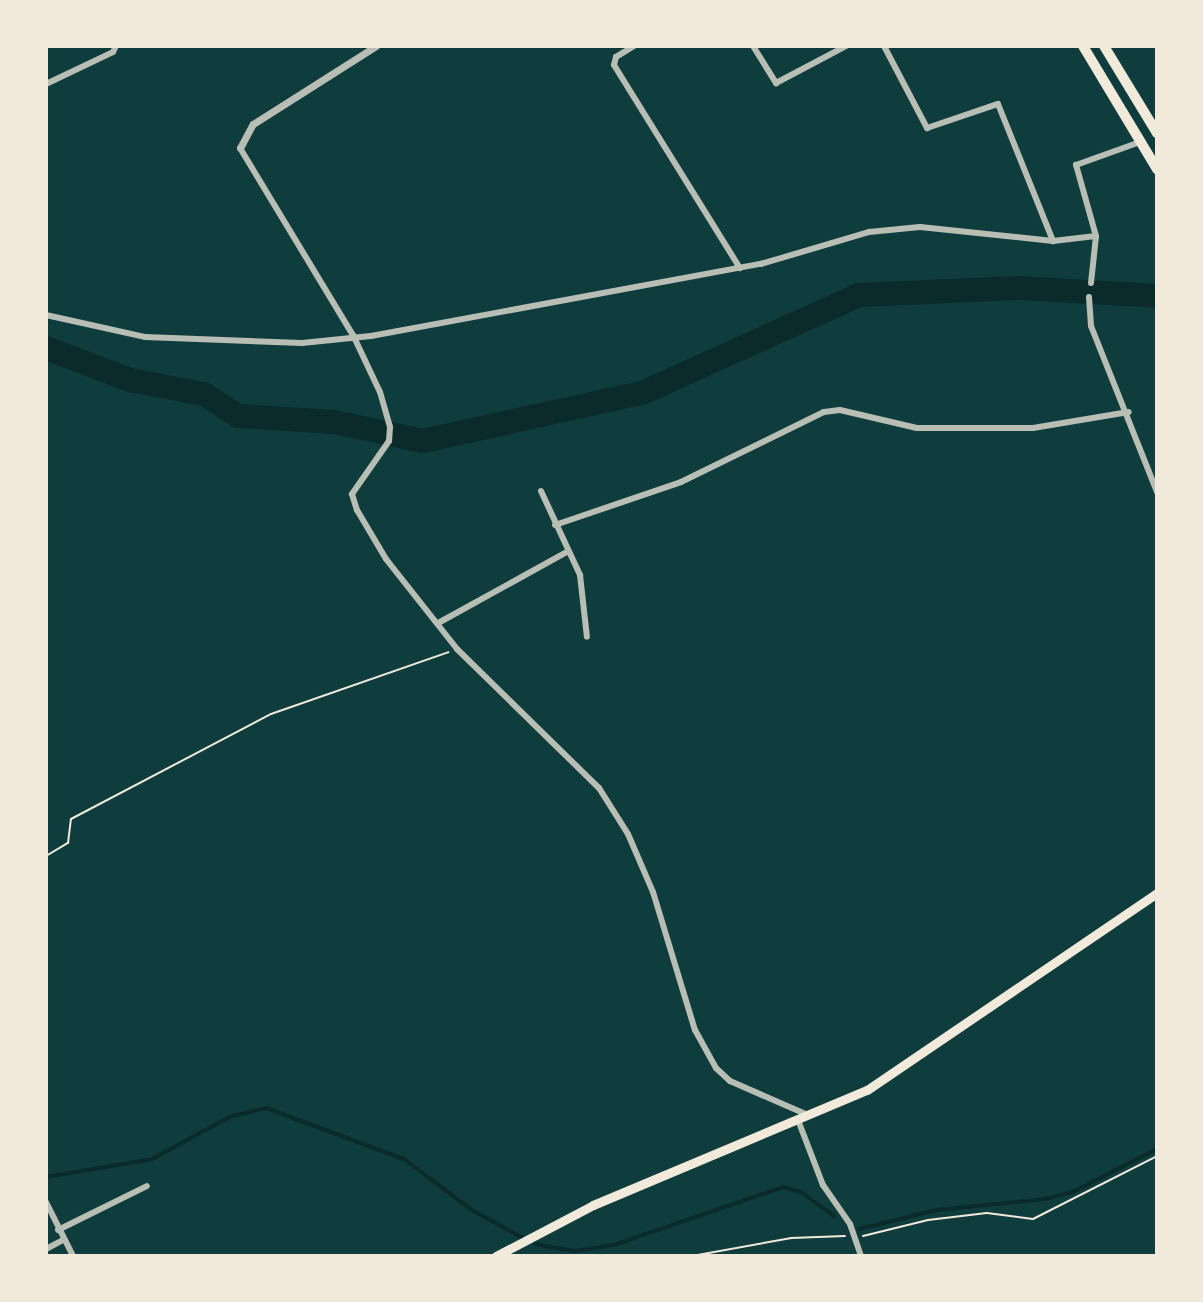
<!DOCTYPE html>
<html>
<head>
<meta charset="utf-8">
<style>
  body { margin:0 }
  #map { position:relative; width:1203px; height:1302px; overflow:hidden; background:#0f3d3e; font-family:Mulish,sans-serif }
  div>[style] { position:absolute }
  .stream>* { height:4px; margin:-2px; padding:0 2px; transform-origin:2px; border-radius:2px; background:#0a2a2b }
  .river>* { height:24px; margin:-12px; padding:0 12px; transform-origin:12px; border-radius:12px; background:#0a2a2b }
  .path>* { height:2px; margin:-1px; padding:0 1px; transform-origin:1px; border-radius:1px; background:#f1e9da }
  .minor>* { height:6px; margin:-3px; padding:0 3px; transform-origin:3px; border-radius:3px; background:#b8beb3 }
  .tertiary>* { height:7px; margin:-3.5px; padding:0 3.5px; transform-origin:3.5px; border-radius:3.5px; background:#b8beb3 }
  .primary>* { height:9px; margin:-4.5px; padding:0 4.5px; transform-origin:4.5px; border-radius:4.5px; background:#f1e9da }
  .trunk>* { height:10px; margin:-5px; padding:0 5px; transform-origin:5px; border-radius:5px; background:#f1e9da }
  span { translate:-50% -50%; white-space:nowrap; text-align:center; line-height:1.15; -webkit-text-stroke:8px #f1e9da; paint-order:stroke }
  .frame { position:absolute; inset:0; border:48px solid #f1e9da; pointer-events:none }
</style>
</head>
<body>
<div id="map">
  <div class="stream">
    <div style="left:46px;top:1177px;width:108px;rotate:-9.6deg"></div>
    <div style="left:152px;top:1159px;width:91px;rotate:-28.3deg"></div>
    <div style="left:232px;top:1116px;width:35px;rotate:-13deg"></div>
    <div style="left:266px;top:1108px;width:147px;rotate:20.3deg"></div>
    <div style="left:404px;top:1159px;width:85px;rotate:36.9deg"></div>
    <div style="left:472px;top:1210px;width:58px;rotate:28.8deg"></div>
    <div style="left:859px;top:1229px;width:80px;rotate:-13.7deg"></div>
    <div style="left:937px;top:1210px;width:110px;rotate:-5.8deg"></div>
    <div style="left:1046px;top:1199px;width:30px;rotate:-15deg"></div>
    <div style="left:1075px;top:1191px;width:92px;rotate:-27.1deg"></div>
    <div style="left:535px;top:1244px;width:40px;rotate:10deg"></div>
    <div style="left:574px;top:1251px;width:40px;rotate:-8.5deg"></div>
    <div style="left:614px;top:1245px;width:179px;rotate:-18.9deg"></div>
    <div style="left:783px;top:1187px;width:19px;rotate:16deg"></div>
    <div style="left:801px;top:1192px;width:41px;rotate:36deg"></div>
  </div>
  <div class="river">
    <div style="left:46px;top:348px;width:90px;rotate:20.9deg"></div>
    <div style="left:130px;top:380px;width:75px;rotate:10.7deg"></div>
    <div style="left:204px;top:394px;width:40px;rotate:32.9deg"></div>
    <div style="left:238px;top:416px;width:97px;rotate:3.5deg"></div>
    <div style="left:335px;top:422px;width:90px;rotate:12.2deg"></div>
    <div style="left:423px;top:441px;width:224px;rotate:-12.4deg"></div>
    <div style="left:642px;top:393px;width:238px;rotate:-24.3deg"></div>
    <div style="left:859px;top:295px;width:161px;rotate:-2.5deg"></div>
    <div style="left:1020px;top:288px;width:137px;rotate:3.3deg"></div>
  </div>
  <div class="path">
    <div style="left:46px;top:856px;width:26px;rotate:-31deg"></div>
    <div style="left:68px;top:843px;width:24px;rotate:-83deg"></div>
    <div style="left:71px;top:819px;width:226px;rotate:-27.7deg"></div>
    <div style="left:271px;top:714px;width:188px;rotate:-19.2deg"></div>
    <div style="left:863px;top:1236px;width:67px;rotate:-13.8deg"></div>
    <div style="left:928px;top:1220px;width:59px;rotate:-6.8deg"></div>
    <div style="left:987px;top:1213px;width:46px;rotate:7.4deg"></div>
    <div style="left:1033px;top:1219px;width:139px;rotate:-26.9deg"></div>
    <div style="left:692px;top:1256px;width:101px;rotate:-10.3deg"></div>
    <div style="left:791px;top:1238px;width:54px;rotate:-2.1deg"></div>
  </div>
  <div class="minor">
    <div style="left:634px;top:46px;width:21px;rotate:149deg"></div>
    <div style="left:616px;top:57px;width:8px;rotate:104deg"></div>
    <div style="left:614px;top:65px;width:239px;rotate:58.2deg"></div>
    <div style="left:753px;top:46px;width:44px;rotate:58.1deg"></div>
    <div style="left:776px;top:83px;width:79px;rotate:-27.9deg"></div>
    <div style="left:884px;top:46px;width:93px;rotate:62.3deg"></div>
    <div style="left:927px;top:128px;width:75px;rotate:-18.7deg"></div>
    <div style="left:998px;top:104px;width:148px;rotate:68.1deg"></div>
    <div style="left:46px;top:84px;width:74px;rotate:-25.5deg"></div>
    <div style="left:113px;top:52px;width:7px;rotate:-63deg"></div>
    <div style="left:240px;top:148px;width:218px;rotate:58.9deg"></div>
    <div style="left:353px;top:335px;width:63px;rotate:64.7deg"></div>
    <div style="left:380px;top:392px;width:36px;rotate:74deg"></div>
    <div style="left:390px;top:427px;width:14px;rotate:94deg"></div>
    <div style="left:389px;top:441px;width:65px;rotate:124.9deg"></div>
    <div style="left:352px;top:494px;width:17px;rotate:73deg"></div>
    <div style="left:357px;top:510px;width:57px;rotate:59.4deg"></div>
    <div style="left:386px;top:559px;width:115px;rotate:51.7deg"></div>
    <div style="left:457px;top:649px;width:199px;rotate:44.4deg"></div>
    <div style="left:599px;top:788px;width:54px;rotate:57.8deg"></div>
    <div style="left:628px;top:834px;width:63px;rotate:66.7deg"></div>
    <div style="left:653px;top:892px;width:144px;rotate:73.1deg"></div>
    <div style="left:695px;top:1030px;width:43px;rotate:61.1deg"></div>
    <div style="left:716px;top:1068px;width:19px;rotate:43deg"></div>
    <div style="left:730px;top:1081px;width:85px;rotate:23.6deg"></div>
    <div style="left:1091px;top:283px;width:47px;rotate:-83.9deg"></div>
    <div style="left:1096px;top:236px;width:74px;rotate:-105.7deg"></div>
    <div style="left:1076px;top:165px;width:68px;rotate:-19.8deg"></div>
    <div style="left:1089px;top:297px;width:29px;rotate:86deg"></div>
    <div style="left:1091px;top:326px;width:179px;rotate:68.3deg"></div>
    <div style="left:46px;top:315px;width:101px;rotate:12.5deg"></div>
    <div style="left:145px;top:337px;width:157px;rotate:2.2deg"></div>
    <div style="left:302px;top:343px;width:69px;rotate:-5.8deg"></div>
    <div style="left:371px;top:336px;width:397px;rotate:-10.5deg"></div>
    <div style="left:761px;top:264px;width:113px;rotate:-16.5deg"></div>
    <div style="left:869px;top:232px;width:51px;rotate:-5.6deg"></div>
    <div style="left:920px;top:227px;width:134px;rotate:6deg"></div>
    <div style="left:1053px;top:241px;width:43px;rotate:-6.6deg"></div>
    <div style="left:541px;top:491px;width:93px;rotate:65.1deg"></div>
    <div style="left:580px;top:575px;width:62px;rotate:83.6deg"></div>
    <div style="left:555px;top:525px;width:133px;rotate:-18.8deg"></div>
    <div style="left:681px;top:482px;width:159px;rotate:-26.1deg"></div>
    <div style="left:824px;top:412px;width:16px;rotate:-7deg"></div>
    <div style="left:840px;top:410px;width:79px;rotate:13.2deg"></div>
    <div style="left:917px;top:428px;width:116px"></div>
    <div style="left:1033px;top:428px;width:97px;rotate:-9.5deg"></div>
    <div style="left:440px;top:622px;width:145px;rotate:-28.9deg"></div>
    <div style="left:798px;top:1120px;width:70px;rotate:69deg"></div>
    <div style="left:823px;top:1185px;width:47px;rotate:55.3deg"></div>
    <div style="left:850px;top:1224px;width:34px;rotate:71deg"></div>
    <div style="left:46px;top:1202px;width:60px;rotate:63.4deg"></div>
    <div style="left:58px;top:1230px;width:99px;rotate:-26.3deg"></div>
    <div style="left:46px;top:1249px;width:19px;rotate:-28deg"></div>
  </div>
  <div class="tertiary">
    <div style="left:240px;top:148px;width:27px;rotate:-62deg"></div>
    <div style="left:253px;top:124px;width:146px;rotate:-32.4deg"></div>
  </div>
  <div class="primary">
    <div style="left:496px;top:1256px;width:110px;rotate:-27.7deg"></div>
    <div style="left:593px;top:1205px;width:297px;rotate:-22.8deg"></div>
    <div style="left:867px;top:1090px;width:351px;rotate:-34.2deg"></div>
  </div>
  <div class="trunk">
    <div style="left:1083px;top:46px;width:144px;rotate:59deg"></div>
    <div style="left:1104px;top:46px;width:102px;rotate:58.7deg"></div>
  </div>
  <div class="frame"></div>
</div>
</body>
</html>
